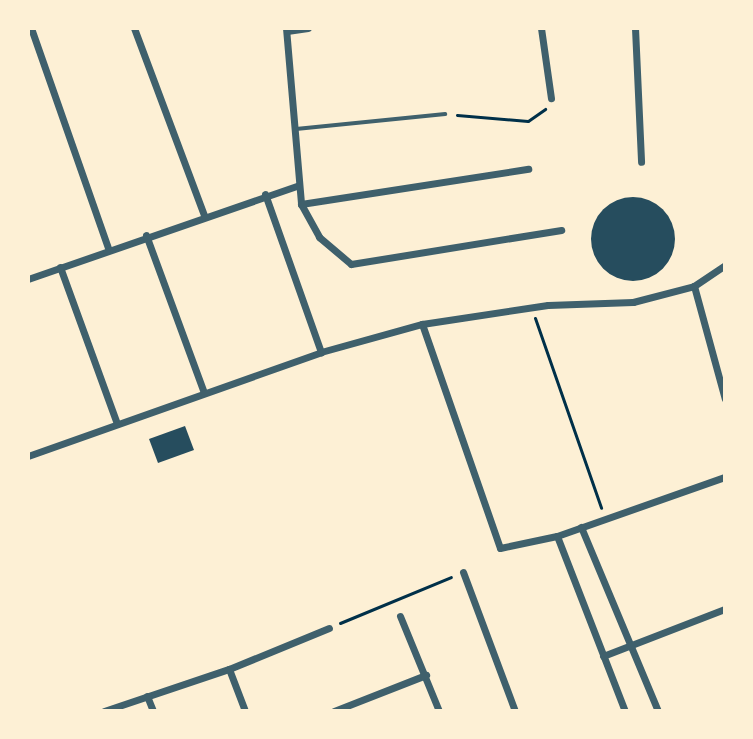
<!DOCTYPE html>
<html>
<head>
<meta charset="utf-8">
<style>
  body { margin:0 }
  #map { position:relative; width:753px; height:739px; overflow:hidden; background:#fdf0d5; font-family:Literata,serif }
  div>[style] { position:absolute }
  .building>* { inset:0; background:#264d5e }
  .round { border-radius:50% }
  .path>* { height:3px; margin:-1.5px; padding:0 1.5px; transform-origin:1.5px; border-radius:1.5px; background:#003049 }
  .service>* { height:4px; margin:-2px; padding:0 2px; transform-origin:2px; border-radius:2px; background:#3f606c }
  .minor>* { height:7px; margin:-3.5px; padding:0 3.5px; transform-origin:3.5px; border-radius:3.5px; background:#3f606c }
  span { translate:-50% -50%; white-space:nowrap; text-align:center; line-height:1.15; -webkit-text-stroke:8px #fdf0d5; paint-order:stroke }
  .frame { position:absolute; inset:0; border:30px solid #fdf0d5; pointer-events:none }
</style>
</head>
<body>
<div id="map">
  <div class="building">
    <div class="round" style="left:591px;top:197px;width:84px;height:84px"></div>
    <div style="clip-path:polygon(185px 426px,194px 450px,158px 463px,149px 439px)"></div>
  </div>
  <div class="path">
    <div style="left:457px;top:115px;width:71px;rotate:4.8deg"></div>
    <div style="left:528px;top:121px;width:21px;rotate:-35deg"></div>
    <div style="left:535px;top:318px;width:201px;rotate:70.8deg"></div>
    <div style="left:340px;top:623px;width:120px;rotate:-22.5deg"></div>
  </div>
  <div class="service">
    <div style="left:296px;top:129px;width:150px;rotate:-5.7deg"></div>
  </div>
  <div class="minor">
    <div style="left:31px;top:28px;width:233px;rotate:70.7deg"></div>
    <div style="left:134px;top:28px;width:200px;rotate:69.5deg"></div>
    <div style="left:286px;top:28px;width:177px;rotate:85.1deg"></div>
    <div style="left:301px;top:204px;width:38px;rotate:61deg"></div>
    <div style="left:319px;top:237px;width:42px;rotate:40.2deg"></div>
    <div style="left:351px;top:264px;width:213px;rotate:-9.2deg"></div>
    <div style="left:541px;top:28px;width:71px;rotate:81.9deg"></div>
    <div style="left:635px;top:28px;width:134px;rotate:87.4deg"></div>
    <div style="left:287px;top:31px;width:21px;rotate:-8deg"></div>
    <div style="left:265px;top:194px;width:168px;rotate:70.5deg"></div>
    <div style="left:301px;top:204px;width:230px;rotate:-8.8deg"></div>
    <div style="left:146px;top:235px;width:168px;rotate:69.8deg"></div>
    <div style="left:60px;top:267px;width:167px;rotate:70deg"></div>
    <div style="left:28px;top:279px;width:285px;rotate:-19.1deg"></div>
    <div style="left:694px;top:286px;width:117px;rotate:74.7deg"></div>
    <div style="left:422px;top:324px;width:237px;rotate:70.8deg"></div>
    <div style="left:500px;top:548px;width:58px;rotate:-11.9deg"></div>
    <div style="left:557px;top:536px;width:178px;rotate:-19.4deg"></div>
    <div style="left:28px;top:456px;width:311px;rotate:-19.5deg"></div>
    <div style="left:321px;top:352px;width:105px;rotate:-15.5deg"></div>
    <div style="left:422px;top:324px;width:127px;rotate:-8.6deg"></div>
    <div style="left:548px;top:305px;width:85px;rotate:-2deg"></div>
    <div style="left:633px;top:302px;width:63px;rotate:-14.7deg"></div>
    <div style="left:694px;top:286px;width:37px;rotate:-34deg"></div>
    <div style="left:581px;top:527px;width:199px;rotate:67.3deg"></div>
    <div style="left:557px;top:536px;width:188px;rotate:68.8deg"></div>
    <div style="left:463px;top:572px;width:148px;rotate:69.5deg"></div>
    <div style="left:400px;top:616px;width:103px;rotate:67.7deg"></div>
    <div style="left:603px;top:656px;width:131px;rotate:-21.1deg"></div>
    <div style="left:229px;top:669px;width:45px;rotate:69.1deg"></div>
    <div style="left:147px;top:696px;width:16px;rotate:68deg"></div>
    <div style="left:104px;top:711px;width:132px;rotate:-18.6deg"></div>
    <div style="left:229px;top:669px;width:108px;rotate:-22.3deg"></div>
    <div style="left:334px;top:711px;width:99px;rotate:-21.4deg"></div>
  </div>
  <div class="frame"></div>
</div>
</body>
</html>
